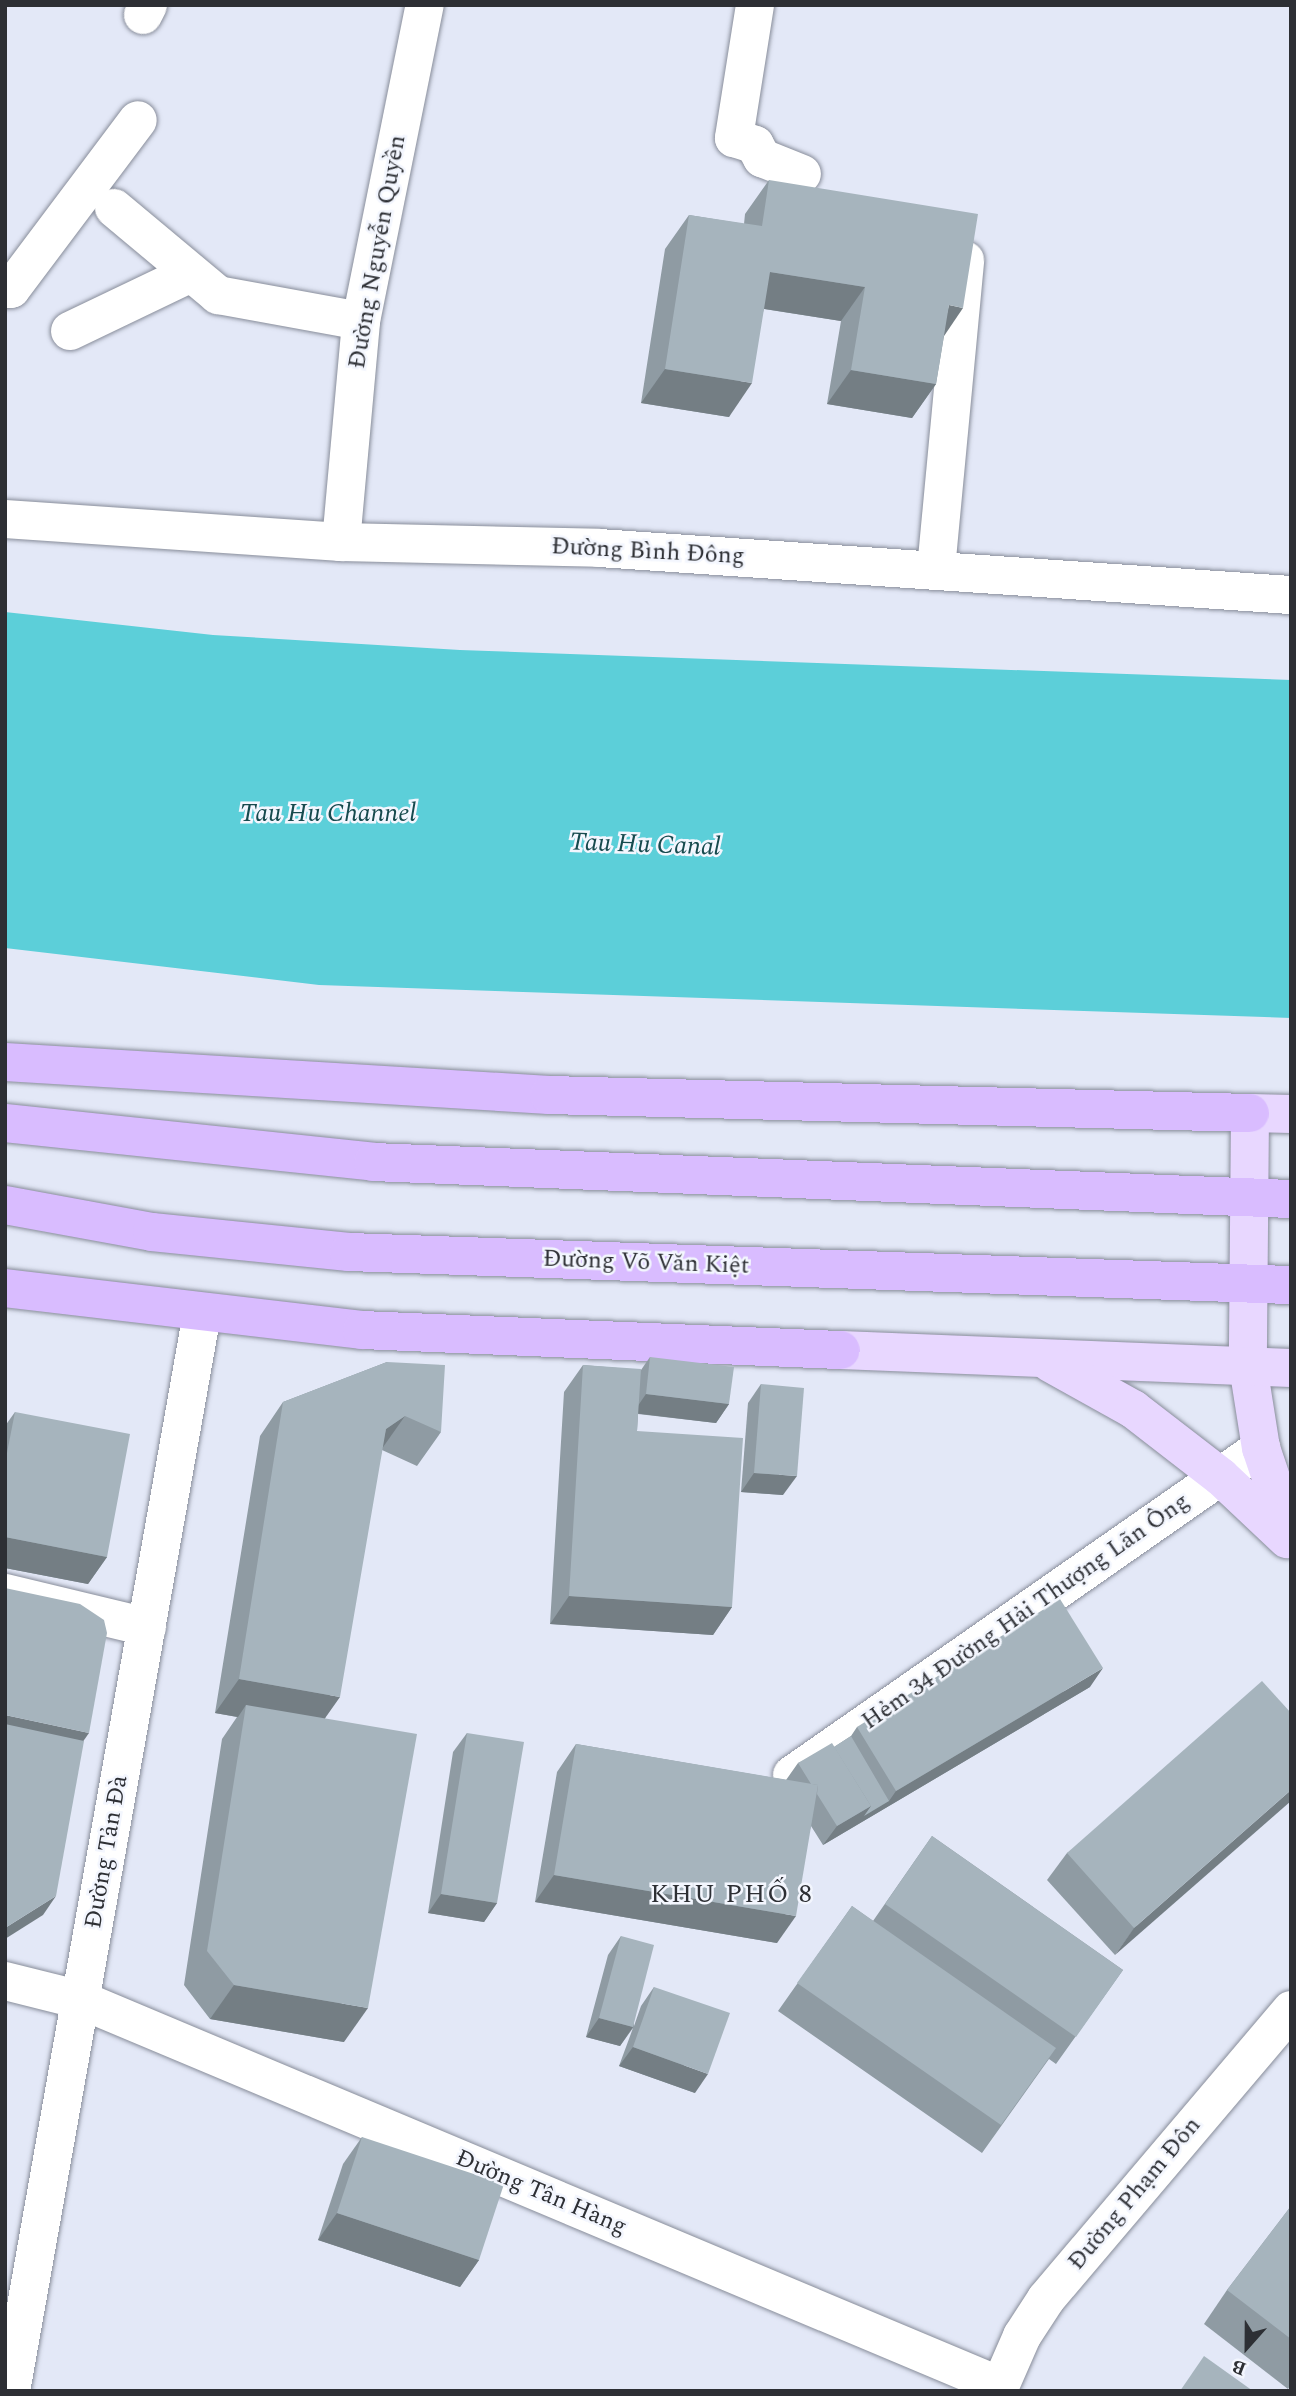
<!DOCTYPE html>
<html>
<head>
<meta charset="utf-8">
<style>
  body { margin:0 }
  #map { position:relative; width:1296px; height:2396px; overflow:hidden; background:#e3e8f7; font-family:Spectral,serif }
  div>[style] { position:absolute }
  .water>* { inset:0; background:#5ccfd9 }
  .roads { filter:drop-shadow(0 0 2px #888d9a) drop-shadow(0 0 2px #888d9a) }
  .minor>* { height:38px; margin:-19px; padding:0 19px; transform-origin:19px; border-radius:19px; background:#fff }
  .major>* { height:38px; margin:-19px; padding:0 19px; transform-origin:19px; border-radius:19px; background:#e8d7ff }
  .highway>* { height:38px; margin:-19px; padding:0 19px; transform-origin:19px; border-radius:19px; background:#d9bcff }
  .wall>* { inset:0; background:#8f9ba3 }
  .shaded-wall>* { inset:0; background:#747e84 }
  .building>* { inset:0; background:#a6b4bd }
  span { translate:-50% -50%; white-space:nowrap; text-align:center; line-height:1.15; -webkit-text-stroke:5px #f3f6fe; paint-order:stroke }
  .street-label { font-size:24px; color:#2d2f34 }
  .water-label { font-size:26px; color:#164a4e; font-style:italic }
  .neighbourhood-label { font-size:26px; color:#2d2f34; letter-spacing:2px }
  .frame { position:absolute; inset:0; border:7px solid #2d2f34; pointer-events:none }
  .north { position:absolute; left:1212px; top:2312px; width:70px; height:70px; -webkit-text-stroke:5px #f3f6fe; paint-order:stroke; rotate:201deg; font-size:19px; font-weight:700; line-height:28px; text-align:center; color:#2d2f34 }
  .north::after { content:''; display:block; margin:auto; width:24px; height:32px; background:#2d2f34; clip-path:polygon(50% 0,100% 100%,50% 72%,0 100%) }
</style>
</head>
<body>
<div id="map">
  <div class="water">
    <div style="clip-path:polygon(5px 612px,213px 635px,460px 650px,1291px 680px,1291px 1018px,319px 985px,5px 948px)"></div>
  </div>
  <div class="roads">
    <div class="minor">
      <div style="left:755px;top:5px;width:135px;rotate:99deg"></div>
      <div style="left:734px;top:138px;width:22px;rotate:18deg"></div>
      <div style="left:755px;top:145px;width:15px;rotate:62deg"></div>
      <div style="left:762px;top:158px;width:43px;rotate:21.8deg"></div>
      <div style="left:143px;top:15px;width:11px;rotate:-63deg"></div>
      <div style="left:114px;top:208px;width:136px;rotate:39.9deg"></div>
      <div style="left:218px;top:295px;width:145px;rotate:10.3deg"></div>
      <div style="left:5px;top:289px;width:6px"></div>
      <div style="left:11px;top:289px;width:211px;rotate:-53.1deg"></div>
      <div style="left:70px;top:331px;width:134px;rotate:-25.6deg"></div>
      <div style="left:5px;top:519px;width:337px;rotate:3.9deg"></div>
      <div style="left:341px;top:542px;width:258px;rotate:1.3deg"></div>
      <div style="left:599px;top:548px;width:694px;rotate:3.89deg"></div>
      <div style="left:341px;top:542px;width:222px;rotate:-84.8deg"></div>
      <div style="left:361px;top:321px;width:322px;rotate:-78.6deg"></div>
      <div style="left:936px;top:569px;width:310px;rotate:-84.6deg"></div>
      <div style="left:5px;top:1593px;width:146px;rotate:13.5deg"></div>
      <div style="left:792px;top:1775px;width:572px;rotate:-34.89deg"></div>
      <div style="left:5px;top:1981px;width:78px;rotate:14deg"></div>
      <div style="left:81px;top:2000px;width:997px;rotate:22.78deg"></div>
      <div style="left:11px;top:2391px;width:1095px;rotate:-79.95deg"></div>
      <div style="left:998px;top:2391px;width:60px;rotate:-66.4deg"></div>
      <div style="left:1022px;top:2336px;width:44px;rotate:-57deg"></div>
      <div style="left:1046px;top:2299px;width:379px;rotate:-49.7deg"></div>
    </div>
    <div class="major">
      <div style="left:1291px;top:1114px;width:41px;rotate:-178.6deg"></div>
      <div style="left:1250px;top:1113px;width:253px;rotate:90.5deg"></div>
      <div style="left:1248px;top:1366px;width:83px;rotate:81deg"></div>
      <div style="left:1261px;top:1448px;width:94px;rotate:71.4deg"></div>
      <div style="left:841px;top:1350px;width:450px;rotate:2.3deg"></div>
      <div style="left:1050px;top:1363px;width:95px;rotate:29deg"></div>
      <div style="left:1133px;top:1409px;width:111px;rotate:37.7deg"></div>
      <div style="left:1221px;top:1477px;width:91px;rotate:43.2deg"></div>
    </div>
    <div class="highway">
      <div style="left:5px;top:1062px;width:545px;rotate:3.47deg"></div>
      <div style="left:549px;top:1095px;width:701px;rotate:1.47deg"></div>
      <div style="left:5px;top:1123px;width:370px;rotate:6deg"></div>
      <div style="left:373px;top:1162px;width:919px;rotate:2.31deg"></div>
      <div style="left:5px;top:1205px;width:149px;rotate:10.4deg"></div>
      <div style="left:152px;top:1232px;width:198px;rotate:5.8deg"></div>
      <div style="left:349px;top:1252px;width:943px;rotate:2.01deg"></div>
      <div style="left:5px;top:1288px;width:359px;rotate:6.7deg"></div>
      <div style="left:362px;top:1330px;width:479px;rotate:2.4deg"></div>
    </div>
  </div>
  <div class="wall">
    <div style="clip-path:polygon(769px 180px,944px 336px,936px 384px,912px 418px,827px 404px,841px 321px,764px 309px,729px 417px,641px 403px,665px 249px,689px 215px,744px 224px,745px 214px)"></div>
    <div style="clip-path:polygon(650px 1357px,729px 1404px,716px 1423px,638px 1414px,637px 1431px,732px 1607px,713px 1635px,550px 1624px,564px 1392px,583px 1365px,641px 1370px)"></div>
    <div style="clip-path:polygon(387px 1362px,441px 1432px,417px 1466px,382px 1450px,325px 1719px,344px 2042px,210px 2019px,184px 1985px,222px 1739px,237px 1717px,215px 1713px,260px 1436px,283px 1402px)"></div>
    <div style="clip-path:polygon(761px 1384px,783px 1495px,741px 1492px,748px 1403px)"></div>
    <div style="clip-path:polygon(15px 1412px,107px 1557px,88px 1584px,5px 1568px,5px 1426px)"></div>
    <div style="clip-path:polygon(1090px 1687px,823px 1845px,811px 1826px,777px 1943px,535px 1902px,557px 1772px,576px 1744px,786px 1780px,798px 1763px,834px 1747px,851px 1736px,857px 1727px)"></div>
    <div style="clip-path:polygon(1291px 1713px,1115px 1955px,1047px 1880px,1067px 1853px)"></div>
    <div style="clip-path:polygon(467px 1733px,497px 1903px,484px 1922px,428px 1913px,453px 1752px)"></div>
    <div style="clip-path:polygon(932px 1836px,1123px 1970px,1056px 2064px,1049px 2059px,982px 2153px,778px 2011px,852px 1906px,873px 1921px)"></div>
    <div style="clip-path:polygon(621px 1936px,634px 2026px,641px 2006px,654px 1987px,695px 2093px,619px 2066px,633px 2028px,620px 2046px,586px 2037px,608px 1955px)"></div>
    <div style="clip-path:polygon(362px 2137px,479px 2260px,460px 2287px,318px 2240px,343px 2164px)"></div>
    <div style="clip-path:polygon(1291px 2206px,1291px 2384px,1288px 2389px,1204px 2324px,1227px 2290px)"></div>
  </div>
  <div class="shaded-wall">
    <div style="clip-path:polygon(770px 272px,865px 287px,841px 321px,746px 306px)"></div>
    <div style="clip-path:polygon(949px 305px,963px 308px,940px 342px)"></div>
    <div style="clip-path:polygon(665px 369px,752px 383px,729px 417px,641px 403px)"></div>
    <div style="clip-path:polygon(851px 370px,936px 384px,912px 418px,827px 404px)"></div>
    <div style="clip-path:polygon(646px 1394px,729px 1404px,716px 1423px,633px 1413px)"></div>
    <div style="clip-path:polygon(405px 1416px,381px 1450px,386px 1429px)"></div>
    <div style="clip-path:polygon(754px 1473px,797px 1476px,783px 1495px,741px 1492px)"></div>
    <div style="clip-path:polygon(5px 1537px,107px 1557px,88px 1584px,5px 1568px)"></div>
    <div style="clip-path:polygon(569px 1596px,732px 1607px,713px 1635px,550px 1624px)"></div>
    <div style="clip-path:polygon(1103px 1668px,1090px 1687px,823px 1845px,837px 1826px,871px 1806px,889px 1801px,896px 1791px)"></div>
    <div style="clip-path:polygon(239px 1679px,340px 1697px,316px 1731px,246px 1705px,238px 1717px,215px 1713px)"></div>
    <div style="clip-path:polygon(5px 1715px,89px 1733px,70px 1760px,5px 1746px)"></div>
    <div style="clip-path:polygon(1291px 1790px,1291px 1801px,1115px 1955px,1134px 1928px)"></div>
    <div style="clip-path:polygon(554px 1875px,796px 1916px,777px 1943px,535px 1902px)"></div>
    <div style="clip-path:polygon(441px 1894px,497px 1903px,484px 1922px,428px 1913px)"></div>
    <div style="clip-path:polygon(56px 1896px,43px 1915px,5px 1939px,5px 1928px)"></div>
    <div style="clip-path:polygon(234px 1985px,368px 2008px,344px 2042px,210px 2019px)"></div>
    <div style="clip-path:polygon(599px 2018px,633px 2027px,620px 2046px,586px 2037px)"></div>
    <div style="clip-path:polygon(633px 2047px,708px 2074px,695px 2093px,619px 2066px)"></div>
    <div style="clip-path:polygon(337px 2213px,479px 2260px,460px 2287px,318px 2240px)"></div>
  </div>
  <div class="building">
    <div style="clip-path:polygon(769px 180px,978px 214px,963px 308px,949px 305px,936px 384px,851px 370px,865px 287px,770px 272px,752px 383px,665px 369px,689px 215px,762px 226px)"></div>
    <div style="clip-path:polygon(650px 1357px,734px 1367px,729px 1404px,646px 1394px)"></div>
    <div style="clip-path:polygon(387px 1362px,445px 1365px,441px 1432px,405px 1416px,386px 1429px,340px 1697px,239px 1679px,283px 1402px)"></div>
    <div style="clip-path:polygon(583px 1365px,641px 1369px,637px 1431px,743px 1438px,732px 1607px,569px 1596px)"></div>
    <div style="clip-path:polygon(761px 1384px,804px 1388px,797px 1476px,754px 1473px)"></div>
    <div style="clip-path:polygon(15px 1412px,130px 1434px,107px 1557px,5px 1537px,5px 1463px)"></div>
    <div style="clip-path:polygon(5px 1588px,80px 1604px,104px 1620px,107px 1633px,89px 1733px,5px 1715px)"></div>
    <div style="clip-path:polygon(1060px 1599px,1103px 1668px,896px 1791px,857px 1727px)"></div>
    <div style="clip-path:polygon(1262px 1681px,1291px 1713px,1291px 1790px,1134px 1928px,1067px 1853px)"></div>
    <div style="clip-path:polygon(246px 1705px,417px 1734px,368px 2008px,234px 1985px,207px 1951px)"></div>
    <div style="clip-path:polygon(5px 1724px,84px 1741px,56px 1896px,5px 1928px)"></div>
    <div style="clip-path:polygon(467px 1733px,524px 1742px,497px 1903px,441px 1894px)"></div>
    <div style="clip-path:polygon(851px 1736px,889px 1801px,864px 1816px,871px 1806px,834px 1747px)"></div>
    <div style="clip-path:polygon(832px 1743px,871px 1806px,837px 1826px,817px 1794px,818px 1785px,811px 1784px,798px 1763px)"></div>
    <div style="clip-path:polygon(576px 1744px,818px 1785px,796px 1916px,554px 1875px)"></div>
    <div style="clip-path:polygon(932px 1836px,1123px 1970px,1076px 2037px,885px 1904px)"></div>
    <div style="clip-path:polygon(852px 1906px,1056px 2048px,1001px 2125px,797px 1983px)"></div>
    <div style="clip-path:polygon(621px 1936px,654px 1945px,633px 2027px,599px 2018px)"></div>
    <div style="clip-path:polygon(654px 1987px,730px 2013px,708px 2074px,633px 2047px)"></div>
    <div style="clip-path:polygon(362px 2137px,504px 2184px,479px 2260px,337px 2213px)"></div>
    <div style="clip-path:polygon(1291px 2206px,1291px 2339px,1227px 2290px)"></div>
    <div style="clip-path:polygon(1204px 2356px,1253px 2391px,1180px 2391px)"></div>
  </div>
  <div class="street-label">
    <span style="left:378px;top:252px;rotate:-80deg">Đường Nguyễn Quyền</span>
    <span style="left:648px;top:552px;rotate:3deg">Đường Bình Đông</span>
    <span style="left:646px;top:1263px;rotate:2deg">Đường Võ Văn Kiệt</span>
    <span style="left:1026px;top:1612px;rotate:-35deg">Hẻm 34 Đường Hải Thượng Lãn Ông</span>
    <span style="left:107px;top:1852px;rotate:-80deg">Đường Tản Đà</span>
    <span style="left:541px;top:2193px;rotate:23deg">Đường Tân Hàng</span>
    <span style="left:1135px;top:2194px;rotate:-50deg">Đường Phạm Đôn</span>
  </div>
  <div class="water-label">
    <span style="left:328px;top:814px">Tau Hu Channel</span>
    <span style="left:645px;top:845px;rotate:2deg">Tau Hu Canal</span>
  </div>
  <div class="neighbourhood-label">
    <span style="left:732px;top:1895px">KHU PHỐ 8</span>
  </div>
  <div class="frame"></div>
  <div class="north">B</div>
</div>
</body>
</html>
